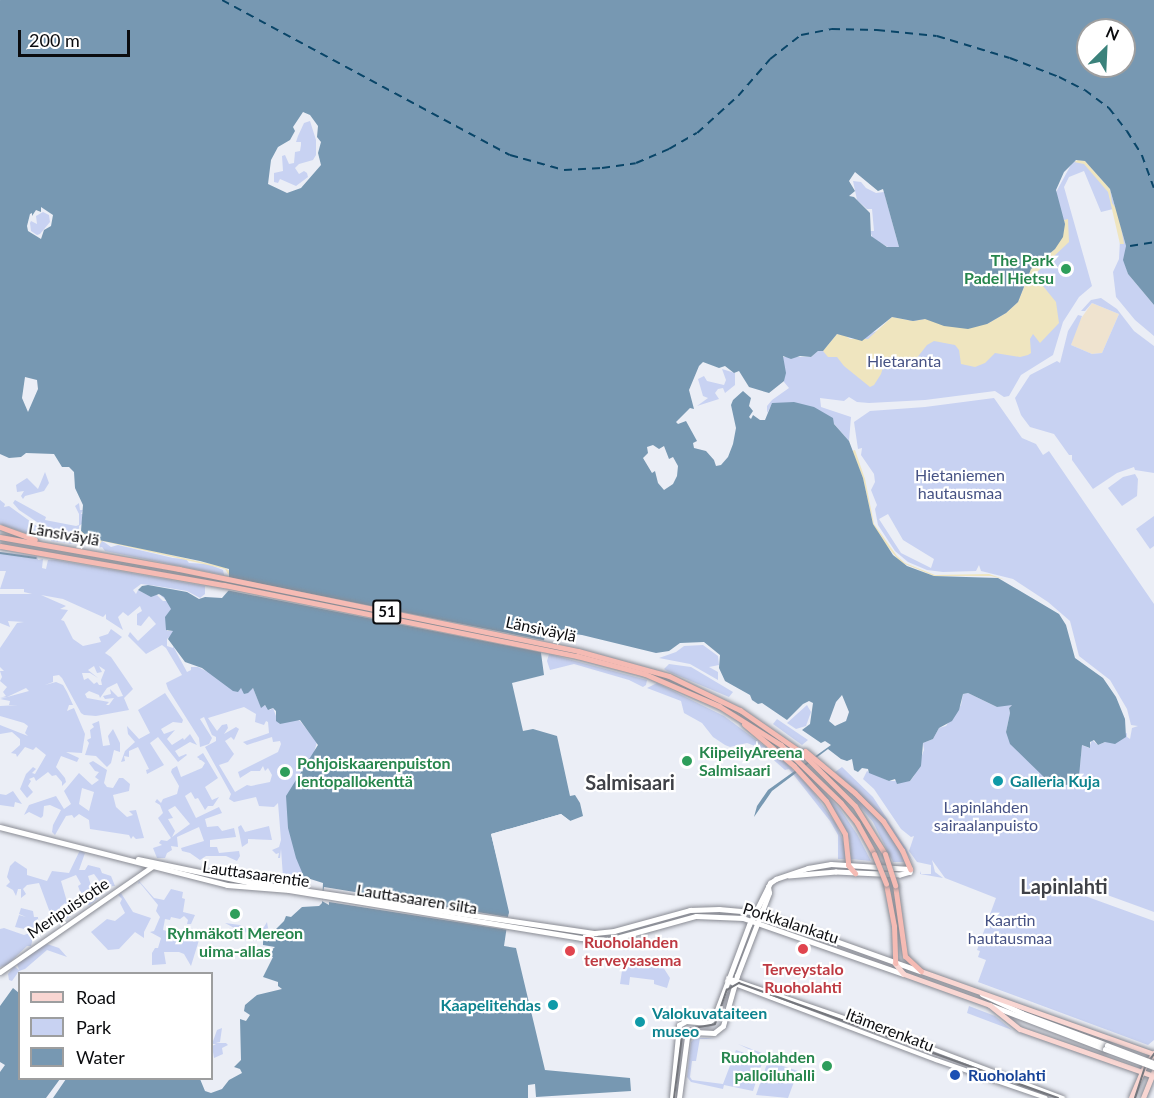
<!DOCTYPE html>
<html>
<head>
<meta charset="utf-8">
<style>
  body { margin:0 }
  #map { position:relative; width:1154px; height:1098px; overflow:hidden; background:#ebeef6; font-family:Lato,sans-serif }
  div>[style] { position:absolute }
  .education>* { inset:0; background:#efe3cf }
  .green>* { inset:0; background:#c8d2f2 }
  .sand>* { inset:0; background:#efe5bf }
  .water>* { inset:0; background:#7798b2 }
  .pier>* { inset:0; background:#ebeef6 }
  .stream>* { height:1.5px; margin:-0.75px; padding:0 0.75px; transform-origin:0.75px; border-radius:0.75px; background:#7798b2 }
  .ferry>* { height:1.5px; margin-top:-0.75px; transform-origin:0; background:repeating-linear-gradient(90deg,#094568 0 8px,transparent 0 14px) }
  .roads { filter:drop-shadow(0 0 2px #898b93) drop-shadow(0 0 2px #898b93) }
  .tertiary>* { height:4px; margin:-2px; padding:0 2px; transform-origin:2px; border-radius:2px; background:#fff }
  .secondary>* { height:4.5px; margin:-2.25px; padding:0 2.25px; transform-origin:2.25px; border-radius:2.25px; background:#fff }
  .primary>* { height:4.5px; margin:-2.25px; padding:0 2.25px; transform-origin:2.25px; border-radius:2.25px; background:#f9d6d2 }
  .motorway>* { height:5px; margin:-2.5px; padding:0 2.5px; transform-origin:2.5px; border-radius:2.5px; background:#f5bbb4 }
  .tram>* { height:1.5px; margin:-0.75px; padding:0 0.75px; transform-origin:0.75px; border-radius:0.75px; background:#75777d }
  .bridges { filter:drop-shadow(0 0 2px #898b93) drop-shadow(0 0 2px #898b93) }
  .secondary-bridge>* { height:4.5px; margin:-2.25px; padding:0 2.25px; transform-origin:2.25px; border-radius:2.25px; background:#fff }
  .motorway-bridge>* { height:5px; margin:-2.5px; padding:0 2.5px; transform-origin:2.5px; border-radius:2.5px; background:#f5bbb4 }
  .dots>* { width:16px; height:16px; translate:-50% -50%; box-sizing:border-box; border:3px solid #fff; border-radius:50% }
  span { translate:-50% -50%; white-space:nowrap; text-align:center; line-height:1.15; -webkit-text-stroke:4.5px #fff; paint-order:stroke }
  .shield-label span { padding:2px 4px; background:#fff; border:2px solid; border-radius:4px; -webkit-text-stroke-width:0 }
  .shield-label { font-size:15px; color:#0b0c0f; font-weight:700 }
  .leisure-label { font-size:16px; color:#27864d; font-weight:700 }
  .right { translate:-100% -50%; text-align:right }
  .left { translate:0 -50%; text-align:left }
  .park-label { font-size:16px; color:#465284 }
  .street-label { font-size:16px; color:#0b0c0f }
  .culture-label { font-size:16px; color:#0d838f; font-weight:700 }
  .health-label { font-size:16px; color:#be3a42; font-weight:700 }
  .transit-label { font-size:16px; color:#164399; font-weight:700 }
  .quarter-label { font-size:20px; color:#3f4147; font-weight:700 }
  .legend { position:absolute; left:18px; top:972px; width:195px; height:108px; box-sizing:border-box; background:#fff; border:2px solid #9d9e9f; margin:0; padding:8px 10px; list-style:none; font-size:18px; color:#0b0c0f }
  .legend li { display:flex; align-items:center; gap:12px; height:30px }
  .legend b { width:30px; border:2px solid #9d9e9f }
  .north { position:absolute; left:1076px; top:18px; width:60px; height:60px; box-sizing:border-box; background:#fff; border:2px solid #9d9e9f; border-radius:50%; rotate:24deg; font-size:16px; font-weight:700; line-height:24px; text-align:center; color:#0b0c0f }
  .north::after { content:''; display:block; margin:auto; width:21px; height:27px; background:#3b827b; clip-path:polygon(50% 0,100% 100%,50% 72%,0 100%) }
  .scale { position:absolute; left:18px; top:30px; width:112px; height:27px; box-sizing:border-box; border:3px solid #0b0c0f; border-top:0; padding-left:8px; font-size:18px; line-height:21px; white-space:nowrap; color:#0b0c0f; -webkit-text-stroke:4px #fff; paint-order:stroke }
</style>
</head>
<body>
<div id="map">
  <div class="education">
    <div style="clip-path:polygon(1092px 303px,1119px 314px,1102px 353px,1092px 354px,1071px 345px,1077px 324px)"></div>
  </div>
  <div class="green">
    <div style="clip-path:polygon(310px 121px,316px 140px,316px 155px,313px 160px,299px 164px,295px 168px,299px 174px,304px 171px,307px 173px,308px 177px,296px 186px,280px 179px,278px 183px,274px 182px,274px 173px,283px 171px,282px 156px,285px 155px,289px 164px,294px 163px,295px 152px,300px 151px,301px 145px,301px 142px,296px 142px,298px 136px,304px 123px)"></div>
    <div style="clip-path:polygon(1073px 161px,1085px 161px,1110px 189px,1126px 246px,1125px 264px,1128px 274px,1154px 305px,1154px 336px,1135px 320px,1116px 297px,1113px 272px,1119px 259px,1120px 240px,1113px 209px,1101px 212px,1084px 171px,1069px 177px,1064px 187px,1092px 286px,1079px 297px,1063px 322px,1053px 355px,1021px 375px,1009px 396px,1004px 397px,995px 391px,925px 400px,869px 403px,857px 402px,849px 397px,844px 401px,820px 398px,821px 407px,851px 417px,849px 441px,829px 418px,772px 404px,767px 413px,767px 406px,772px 400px,789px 388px,784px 382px,782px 357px,811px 357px,818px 351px,1028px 280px,1065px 224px,1055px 194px)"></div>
    <div style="clip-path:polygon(853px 181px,861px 182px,866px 188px,876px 193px,884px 192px,899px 247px,888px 247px,873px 239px,870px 231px,874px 231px,872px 209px,867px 209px,857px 200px)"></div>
    <div style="clip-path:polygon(43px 212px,49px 215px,50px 222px,40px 234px,37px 235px,31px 231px,30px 223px,31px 221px,37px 224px,36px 216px)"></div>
    <div style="clip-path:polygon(1101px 298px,1117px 309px,1134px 331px,1154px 346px,1154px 473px,1135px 470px,1134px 467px,1117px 473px,1093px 489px,1072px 460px,1072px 455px,1069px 455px,1054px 434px,1030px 427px,1021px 415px,1015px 398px,1030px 375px,1057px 361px,1060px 363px,1068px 331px,1078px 315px,1082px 316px,1071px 345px,1092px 354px,1102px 353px,1119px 314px,1092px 303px,1085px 311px,1081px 311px,1091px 300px)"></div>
    <div style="clip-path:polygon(722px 369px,735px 373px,735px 385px,725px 393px,723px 388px,718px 389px,715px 393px,719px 399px,697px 406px,708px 398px,703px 396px,698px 379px,704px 376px,707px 381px,724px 385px,726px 380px)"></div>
    <div style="clip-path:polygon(evenodd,994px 398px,1022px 438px,1036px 444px,1043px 455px,1049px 451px,1154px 604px,1154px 912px,1077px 884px,1074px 892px,1154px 921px,1154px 1040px,1148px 1045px,978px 982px,986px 960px,978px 957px,980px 951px,977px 950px,996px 898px,945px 878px,932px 860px,935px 872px,943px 878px,920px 874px,920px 871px,921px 874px,931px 874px,931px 865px,917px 862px,909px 851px,914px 836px,911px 837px,901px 829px,874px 789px,863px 779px,867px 771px,889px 781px,910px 781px,914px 776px,924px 750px,923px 743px,933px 739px,939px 728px,946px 726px,961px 705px,963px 694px,968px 693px,997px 707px,1005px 704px,1012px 705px,1009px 708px,1010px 713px,1006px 732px,1047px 780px,1062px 786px,1080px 765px,1082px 745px,1089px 748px,1092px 740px,1098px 745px,1127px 733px,1127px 737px,1130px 739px,1132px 728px,1138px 726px,1131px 725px,1127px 709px,1110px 680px,1079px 656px,1070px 621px,1048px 602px,1013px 579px,981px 571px,979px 565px,976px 571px,943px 572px,927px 570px,908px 562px,895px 551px,878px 525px,875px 509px,877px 505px,871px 490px,875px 482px,874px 474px,861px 455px,862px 448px,858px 449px,854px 422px,870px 411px,925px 407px,994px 398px,888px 514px,903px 540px,934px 559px,931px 568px,901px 553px,879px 519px,888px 514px)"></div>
    <div style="clip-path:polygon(45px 472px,49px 483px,44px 491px,25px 496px,23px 499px,21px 496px,24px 491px,17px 492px,16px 485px,27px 478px,38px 489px)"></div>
    <div style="clip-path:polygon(1135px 474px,1138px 479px,1137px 496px,1122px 506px,1108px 488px,1123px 477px)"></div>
    <div style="clip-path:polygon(0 500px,5px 504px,4px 507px,9px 506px,45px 532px,45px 540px,0 524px)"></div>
    <div style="clip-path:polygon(15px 500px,46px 517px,45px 520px,76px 526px,79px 525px,79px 514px,75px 506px,79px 503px,80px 510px,83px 510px,81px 514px,85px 514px,83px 523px,79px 526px,79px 539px,67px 535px,60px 538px,88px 546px,90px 541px,97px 543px,94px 547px,51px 541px,52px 536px,49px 530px,19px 510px,13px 503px)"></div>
    <div style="clip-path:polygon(1154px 516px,1154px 546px,1150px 549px,1136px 529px)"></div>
    <div style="clip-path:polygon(101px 540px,111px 547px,118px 545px,173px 558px,186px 559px,189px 563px,208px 564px,223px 570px,224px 575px,105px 551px,102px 547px,98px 548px)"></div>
    <div style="clip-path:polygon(evenodd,0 552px,37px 556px,38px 560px,43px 559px,42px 568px,46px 569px,48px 560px,56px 560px,205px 586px,205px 594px,200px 598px,187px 591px,157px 586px,141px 584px,133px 590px,136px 594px,138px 590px,148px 595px,156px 594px,163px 601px,167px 601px,159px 594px,167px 595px,176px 608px,167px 627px,167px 631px,173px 631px,173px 634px,167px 639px,167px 646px,173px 648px,173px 646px,187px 672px,191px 670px,191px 667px,198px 667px,240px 688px,248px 691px,253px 688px,261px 707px,264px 705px,270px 710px,273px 708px,279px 724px,296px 719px,300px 721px,317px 742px,313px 756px,289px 793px,290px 832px,304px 877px,300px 883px,283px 877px,281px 849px,280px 858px,278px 858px,279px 853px,276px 854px,272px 850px,279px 847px,281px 840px,278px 803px,274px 807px,259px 806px,256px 797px,234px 802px,229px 799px,231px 794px,205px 747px,216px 741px,216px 737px,212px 735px,204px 717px,200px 719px,212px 738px,209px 744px,200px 747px,199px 738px,168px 689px,166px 683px,182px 675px,166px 648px,162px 645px,146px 654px,128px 636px,130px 632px,138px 641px,156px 624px,149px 616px,141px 626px,137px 625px,137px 614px,142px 611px,140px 606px,128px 616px,123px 612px,118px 617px,123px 630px,106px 619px,106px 614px,103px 617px,63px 599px,41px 595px,66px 606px,60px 609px,68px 610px,61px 620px,64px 621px,73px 639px,83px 646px,101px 642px,99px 637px,108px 634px,111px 629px,122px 637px,105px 653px,111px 657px,133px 689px,124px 698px,129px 710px,96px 716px,84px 715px,81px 713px,62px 678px,59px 675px,53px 676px,53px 682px,45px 685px,56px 682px,63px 685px,67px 692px,73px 705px,69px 705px,67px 711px,74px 708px,85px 734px,82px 753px,66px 752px,79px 758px,77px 762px,61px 756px,56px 767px,65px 778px,66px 782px,62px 786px,62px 782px,56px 775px,52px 776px,48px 772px,36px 781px,34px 777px,29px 779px,31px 781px,28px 786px,33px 792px,27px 798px,20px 789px,26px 774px,33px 767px,36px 769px,32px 773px,35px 774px,46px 755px,36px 747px,33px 750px,25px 747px,17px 757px,16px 754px,11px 753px,20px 745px,20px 739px,12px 732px,0 734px,0 725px,28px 736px,25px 733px,28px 726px,24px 723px,0 716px,0 706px,18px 705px,9px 705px,10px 701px,0 699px,29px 691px,26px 688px,7px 697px,0 698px,6px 696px,3px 692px,7px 687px,0 681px,2px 677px,0 671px,4px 671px,0 667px,0 648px,17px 623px,24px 622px,8px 621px,10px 627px,0 623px,0 594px,32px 594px,24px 592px,24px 589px,0 589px,6px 571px,0 571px,0 552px,94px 666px,97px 673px,102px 672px,99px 666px,105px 670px,101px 680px,102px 685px,99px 685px,97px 682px,94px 684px,88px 678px,84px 680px,82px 673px,90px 673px,98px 678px,88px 670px,94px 666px,0 552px,117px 683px,123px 696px,118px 697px,110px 689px,111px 694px,103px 696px,105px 699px,114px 698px,109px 705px,106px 705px,109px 702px,87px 698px,85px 694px,89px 691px,99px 695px,100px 698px,107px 688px,117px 683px,0 552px,244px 707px,256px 714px,255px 722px,264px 725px,266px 721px,268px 722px,269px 733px,243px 742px,247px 745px,272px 737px,273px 742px,280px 741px,281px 744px,278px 752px,238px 772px,240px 778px,251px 771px,260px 771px,263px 766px,265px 771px,268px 768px,272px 775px,270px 782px,251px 786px,247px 785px,235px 792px,219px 765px,228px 762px,234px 754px,225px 741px,231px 737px,234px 740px,239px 729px,236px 727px,224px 734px,228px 728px,227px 724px,222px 725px,217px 731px,208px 718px,244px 707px)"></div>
    <div style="clip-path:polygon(703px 645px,718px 656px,719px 665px,709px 667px,718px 672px,718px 680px,690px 664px,659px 658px,676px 652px,684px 646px)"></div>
    <div style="clip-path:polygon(549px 654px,647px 680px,646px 685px,643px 687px,629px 680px,574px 664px,550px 670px,547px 661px)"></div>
    <div style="clip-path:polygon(669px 664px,691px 667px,733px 692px,729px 697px,667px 671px,664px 669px)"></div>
    <div style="clip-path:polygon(657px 683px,724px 716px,782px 759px,811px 789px,836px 824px,845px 846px,845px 859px,838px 859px,838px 835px,830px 821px,789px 769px,785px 770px,760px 748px,747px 743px,730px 747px,725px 745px,713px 737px,702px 723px,684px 713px,681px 701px,647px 688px)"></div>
    <div style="clip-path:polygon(165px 693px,183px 720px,182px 723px,173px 722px,161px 729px,164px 734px,175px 730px,167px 739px,172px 745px,183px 738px,184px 740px,190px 734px,197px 745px,190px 742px,175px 751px,179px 757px,186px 754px,187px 755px,178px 762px,158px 737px,150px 743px,164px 765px,147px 774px,146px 770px,149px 769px,138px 747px,129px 751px,129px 757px,124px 756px,125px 761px,121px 762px,125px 751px,135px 742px,128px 734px,127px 726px,139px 739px,150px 733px,138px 710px)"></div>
    <div style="clip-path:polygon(807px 705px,811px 712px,806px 726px,796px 729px,787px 723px)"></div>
    <div style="clip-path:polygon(777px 719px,808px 740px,802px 745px,773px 724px)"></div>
    <div style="clip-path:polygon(99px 721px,103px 746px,110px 745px,108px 736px,113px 729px,120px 743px,120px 752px,114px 750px,111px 763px,107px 767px,96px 756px,85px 755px,89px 743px,87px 740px,91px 738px,90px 730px,94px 727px,92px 724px)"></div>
    <div style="clip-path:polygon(evenodd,203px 753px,218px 778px,205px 787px,212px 800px,219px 797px,213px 806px,208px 806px,205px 810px,198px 798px,195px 799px,191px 792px,185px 796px,196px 818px,219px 807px,222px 813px,205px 819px,207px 827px,218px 826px,222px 831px,234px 828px,236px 837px,210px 840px,210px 847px,217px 847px,219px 853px,239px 851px,240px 856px,237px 861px,226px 856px,206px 856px,200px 860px,190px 853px,182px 851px,181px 848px,204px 841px,199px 827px,177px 837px,178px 847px,171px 846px,172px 850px,167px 853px,165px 858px,157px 858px,153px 848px,162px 845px,159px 843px,161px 840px,167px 841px,171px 838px,158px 818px,163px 813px,160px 805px,155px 802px,157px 799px,161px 803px,163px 799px,177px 794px,179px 786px,171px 772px,172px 769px,177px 766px,181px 777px,202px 768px,205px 763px,197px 757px,203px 753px,175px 806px,190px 824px,172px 837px,175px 831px,168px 819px,173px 818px,168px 810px,175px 806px)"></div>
    <div style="clip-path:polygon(evenodd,93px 761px,107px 770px,104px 783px,107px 787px,113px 788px,119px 778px,123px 778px,130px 784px,129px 791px,113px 795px,116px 807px,127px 817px,133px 815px,129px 811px,136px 810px,144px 838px,136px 839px,133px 836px,131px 839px,129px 835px,90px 829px,89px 820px,79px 814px,74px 818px,72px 815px,66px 816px,55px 835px,52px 832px,53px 825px,61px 810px,50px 805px,44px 806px,43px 816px,41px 818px,29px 812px,24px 815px,29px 805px,56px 796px,64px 809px,71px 804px,64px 791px,79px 773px,92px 785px,99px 780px,95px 777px,99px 772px,95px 771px,89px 763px,93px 761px,82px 788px,94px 792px,89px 811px,79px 804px,82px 788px)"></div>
    <div style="clip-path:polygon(842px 767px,873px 797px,906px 848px,913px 862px,880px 815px,835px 772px)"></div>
    <div style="clip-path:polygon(804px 772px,840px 809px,857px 834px,871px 861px,851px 859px,850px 841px,842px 822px)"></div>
    <div style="clip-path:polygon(837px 779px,879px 819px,897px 846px,905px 862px,893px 862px,873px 822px)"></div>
    <div style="clip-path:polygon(13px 791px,22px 804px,15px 802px,14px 807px,0 805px,0 794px,6px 795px)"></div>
    <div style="clip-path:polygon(241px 825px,245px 832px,269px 826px,272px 840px,248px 839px,248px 843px,242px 847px,238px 827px)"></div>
    <div style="clip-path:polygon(80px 850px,85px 853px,79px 870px,85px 870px,88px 865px,100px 868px,102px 873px,111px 876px,115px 886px,104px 887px,103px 881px,100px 882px,94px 874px,88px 876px,94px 895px,108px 890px,90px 905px,85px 905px,78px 886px,81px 884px,76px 875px,61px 881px,70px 912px,65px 903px,60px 907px,61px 910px,65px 908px,71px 916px,60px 923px,51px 923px,52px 918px,39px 883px,27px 885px,23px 889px,26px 894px,21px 898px,21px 889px,18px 889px,16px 896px,13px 890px,6px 886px,10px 882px,7px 877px,10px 866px,15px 861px,27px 869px,27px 875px,47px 881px,52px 871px,69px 873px)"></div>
    <div style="clip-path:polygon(139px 881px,154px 898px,164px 900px,171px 889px,183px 892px,182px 898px,185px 899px,183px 912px,195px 915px,191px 924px,187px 924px,188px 920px,184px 916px,180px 919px,171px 917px,170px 920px,165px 919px,163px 930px,184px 935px,189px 930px,193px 931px,193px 938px,199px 940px,191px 966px,184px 954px,179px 952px,164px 952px,166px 964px,152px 965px,152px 953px,155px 948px,158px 948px,161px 938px,150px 932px,154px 931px,160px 917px,156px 911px,158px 905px,140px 883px,138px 884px)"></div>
    <div style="clip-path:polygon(121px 893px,133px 912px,151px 918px,144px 932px,144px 938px,135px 932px,119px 949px,108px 950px,91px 932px,107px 919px,115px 921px,125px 913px,120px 903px,122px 899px,118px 895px)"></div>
    <div style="clip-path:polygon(21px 908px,33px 911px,34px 917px,38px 917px,39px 932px,15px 927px,19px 915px,26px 917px,19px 914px)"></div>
    <div style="clip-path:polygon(267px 922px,268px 928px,262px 936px,249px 933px,248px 930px,246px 933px,244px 929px,243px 932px,238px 930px,237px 936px,233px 934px,236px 929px,225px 923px,240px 925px,249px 930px,264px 927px)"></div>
    <div style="clip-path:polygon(4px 928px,24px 935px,30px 933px,33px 938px,31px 946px,27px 946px,7px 965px,0 967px,0 929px)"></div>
    <div style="clip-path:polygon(47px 944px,59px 948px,67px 957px,47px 950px,25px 969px,19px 971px,12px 981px,9px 980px,8px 974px,14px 966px,19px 970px,17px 964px,24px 957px)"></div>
    <div style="clip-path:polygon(623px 964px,663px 967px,670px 978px,667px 988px,654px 984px,654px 980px,630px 977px,629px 985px,620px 984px)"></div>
    <div style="clip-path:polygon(969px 1006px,995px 1016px,1012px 1030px,967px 1013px)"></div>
    <div style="clip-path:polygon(222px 1028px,220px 1042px,216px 1043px,226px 1043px,228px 1045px,222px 1048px,223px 1054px,214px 1058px,212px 1046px,216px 1044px,212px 1044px,217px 1030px)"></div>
    <div style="clip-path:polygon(695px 1038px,715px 1039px,700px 1038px,696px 1061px,692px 1061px,690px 1077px,692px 1080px,723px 1084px,736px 1050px,747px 1054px,746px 1058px,756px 1058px,757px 1053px,738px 1044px,765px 1054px,753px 1091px,724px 1085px,723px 1089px,691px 1082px,687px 1077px,691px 1042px)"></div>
    <div style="clip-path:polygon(768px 1061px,798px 1071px,788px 1098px,756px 1095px)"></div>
  </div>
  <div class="sand">
    <div style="clip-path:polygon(1078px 160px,1085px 161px,1110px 189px,1112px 203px,1118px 211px,1124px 244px,1120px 244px,1108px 192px,1084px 164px,1074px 162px)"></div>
    <div style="clip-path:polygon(1068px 219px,1069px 242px,1034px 275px,1056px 302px,1059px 323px,1040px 343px,1033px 334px,1030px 339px,1031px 353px,1028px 355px,1020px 357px,995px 353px,985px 363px,975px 367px,961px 364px,959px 350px,955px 345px,934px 341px,927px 345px,916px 359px,902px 364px,885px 361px,881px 374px,874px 385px,870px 387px,844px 366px,837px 357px,828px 357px,823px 351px,837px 334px,845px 335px,850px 339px,868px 339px,892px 317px,913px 321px,925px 319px,987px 324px,1006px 313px,1018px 302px,1031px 269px,1055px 249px,1065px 224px,1064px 220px)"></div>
    <div style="clip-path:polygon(855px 450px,865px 479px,874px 524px,897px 556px,905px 563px,935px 575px,989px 574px,1006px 580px,991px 576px,934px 576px,900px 562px,879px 536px,873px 524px,863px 478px,852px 451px)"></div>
    <div style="clip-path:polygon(81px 531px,92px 540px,104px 540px,224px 567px,231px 572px,230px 577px,225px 569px,208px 565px,102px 541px,100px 544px,84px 541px)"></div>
  </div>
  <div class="water">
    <div style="clip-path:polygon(evenodd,0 0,1154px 0,1154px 305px,1128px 274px,1123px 260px,1126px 246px,1110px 189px,1085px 161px,1076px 160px,1064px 172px,1056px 190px,1065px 224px,1063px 237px,1055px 249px,1031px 269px,1018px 302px,1006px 313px,987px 324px,968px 329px,944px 326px,925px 319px,913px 321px,892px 317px,862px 341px,837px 334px,823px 351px,818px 351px,811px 357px,800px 356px,791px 359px,783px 356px,786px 373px,784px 381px,769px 393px,749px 387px,739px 371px,734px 373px,725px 366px,719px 368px,703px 362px,699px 366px,689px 390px,694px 409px,690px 408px,676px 422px,678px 424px,686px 421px,697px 441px,693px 443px,694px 448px,706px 451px,714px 460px,716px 466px,721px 465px,728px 457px,733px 444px,736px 428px,731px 405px,733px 400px,743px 391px,751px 398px,749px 406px,753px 411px,749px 417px,751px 419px,753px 415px,760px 420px,765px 420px,772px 403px,794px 402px,814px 407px,833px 418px,834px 424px,849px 441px,863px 478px,873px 524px,893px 555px,907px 566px,934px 576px,998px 578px,1059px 614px,1066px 625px,1075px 658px,1103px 678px,1116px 697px,1125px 719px,1126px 737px,1115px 744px,1105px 742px,1098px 745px,1094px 740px,1090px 742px,1090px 748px,1082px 745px,1079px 776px,1074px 783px,1062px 786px,1047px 780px,1010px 744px,1006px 732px,1010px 713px,1009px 708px,1012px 705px,997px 707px,968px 693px,963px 694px,959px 710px,952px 721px,939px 728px,933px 739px,923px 743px,921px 766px,910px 781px,897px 784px,895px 779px,889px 781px,869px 773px,868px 769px,862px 768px,858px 772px,854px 770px,852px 759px,847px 761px,841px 759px,828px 749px,772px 791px,754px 817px,757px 806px,768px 790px,831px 745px,825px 741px,821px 743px,802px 730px,810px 724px,813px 703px,809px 701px,803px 704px,787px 720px,762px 703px,758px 704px,752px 700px,750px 695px,725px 681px,719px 668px,720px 655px,704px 642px,680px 643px,669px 651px,656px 653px,582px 635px,551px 631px,545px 636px,541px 653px,544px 675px,512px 683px,523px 731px,533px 729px,557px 736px,570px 796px,575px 795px,580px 803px,583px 816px,570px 821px,561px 814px,491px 834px,509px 912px,504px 946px,516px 948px,545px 1070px,630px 1078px,631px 1091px,536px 1097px,535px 1084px,528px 1085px,528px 1098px,53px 1098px,66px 1079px,200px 1079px,205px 1091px,211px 1093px,222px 1089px,229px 1080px,242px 1073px,240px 1069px,234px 1067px,241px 1060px,240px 1019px,246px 1021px,250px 1015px,244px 1011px,245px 1005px,257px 995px,282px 989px,278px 986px,278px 982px,263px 977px,273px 957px,268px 956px,268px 953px,275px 947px,263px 945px,263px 936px,271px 934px,284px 921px,286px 916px,291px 917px,302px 907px,319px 906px,322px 903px,323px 883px,304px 877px,296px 858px,288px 828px,286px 796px,318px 745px,300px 720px,280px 724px,276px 721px,276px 711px,273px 708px,268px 710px,265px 705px,261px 708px,253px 688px,248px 693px,244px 694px,241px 688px,238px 692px,233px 691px,202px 668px,185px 662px,168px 639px,173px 631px,166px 630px,165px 617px,171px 609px,164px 597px,159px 594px,151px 597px,138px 590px,142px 586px,148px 585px,187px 592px,199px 599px,205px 597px,222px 598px,229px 590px,229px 569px,200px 561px,89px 538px,81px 531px,83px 505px,75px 488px,74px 472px,69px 467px,62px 467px,54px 454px,26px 453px,21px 457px,9px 458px,0 454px,0 0,1088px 30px,1124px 30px,1124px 66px,1088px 66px,1088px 30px,0 0,303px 112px,310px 115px,318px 126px,317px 137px,321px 142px,318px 153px,321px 165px,301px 188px,287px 193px,268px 184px,271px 160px,278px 147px,290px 140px,295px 131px,293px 127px,303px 112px,0 0,855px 172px,878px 191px,883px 189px,899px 247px,887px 247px,871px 236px,870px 213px,854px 197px,849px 196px,855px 191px,849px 181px,855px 172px,0 0,41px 207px,53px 215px,51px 226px,44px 230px,41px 239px,28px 231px,27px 226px,30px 214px,32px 213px,32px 216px,36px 210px,41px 212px,41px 207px,0 0,25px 377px,37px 380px,38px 389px,28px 412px,22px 398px,25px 377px,0 0,653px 445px,659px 449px,664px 446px,669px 459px,673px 457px,678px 466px,677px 476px,673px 484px,664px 490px,658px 483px,655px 471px,652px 473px,643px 458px,648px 453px,647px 447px,653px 445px,0 0,842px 695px,849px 712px,846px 721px,835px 726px,829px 721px,836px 702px,842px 695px)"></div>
    <div style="clip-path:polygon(13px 988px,19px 993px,20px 1078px,60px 1079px,46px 1098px,0 1098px,0 1072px,5px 1065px,0 1062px,0 1006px)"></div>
  </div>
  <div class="pier">
    <div style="clip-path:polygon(227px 577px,547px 641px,544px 653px,226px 590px)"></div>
    <div style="clip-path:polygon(561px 814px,573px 823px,561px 817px,494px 835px,512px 912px,508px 930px,329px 902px,329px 905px,322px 901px,324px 887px,508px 917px,510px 910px,491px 834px)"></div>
  </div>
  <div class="stream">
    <div style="left:0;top:553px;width:36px;rotate:8deg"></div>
  </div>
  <div class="ferry">
    <div style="left:222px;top:0;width:327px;rotate:28.3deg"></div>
    <div style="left:510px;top:155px;width:56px;rotate:15.5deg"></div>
    <div style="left:564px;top:170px;width:38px;rotate:-3deg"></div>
    <div style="left:602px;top:168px;width:34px;rotate:-8deg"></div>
    <div style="left:636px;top:163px;width:36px;rotate:-23deg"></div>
    <div style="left:669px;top:149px;width:32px;rotate:-30deg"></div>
    <div style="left:697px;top:133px;width:55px;rotate:-42.1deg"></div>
    <div style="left:738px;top:96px;width:49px;rotate:-49.1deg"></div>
    <div style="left:770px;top:59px;width:39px;rotate:-38deg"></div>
    <div style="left:801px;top:35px;width:32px;rotate:-11deg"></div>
    <div style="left:832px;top:29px;width:45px;rotate:1.3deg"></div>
    <div style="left:877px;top:30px;width:60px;rotate:5.7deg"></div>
    <div style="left:937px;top:36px;width:76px;rotate:16.8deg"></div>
    <div style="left:1010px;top:58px;width:53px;rotate:21.2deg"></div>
    <div style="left:1059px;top:77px;width:29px;rotate:27deg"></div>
    <div style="left:1085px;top:90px;width:30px;rotate:37deg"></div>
    <div style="left:1109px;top:108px;width:29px;rotate:52deg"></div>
    <div style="left:1127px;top:131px;width:28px;rotate:58deg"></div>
    <div style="left:1142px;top:155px;width:35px;rotate:70deg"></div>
    <div style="left:1130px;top:246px;width:24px;rotate:-9deg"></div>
  </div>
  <div class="roads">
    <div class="tertiary">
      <div style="left:728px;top:978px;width:203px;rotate:19deg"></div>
      <div style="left:920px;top:1044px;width:153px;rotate:20.7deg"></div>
      <div style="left:727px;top:981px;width:223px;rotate:20.7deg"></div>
      <div style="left:936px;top:1060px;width:116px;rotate:19.1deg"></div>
    </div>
    <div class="secondary">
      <div style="left:0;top:827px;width:234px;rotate:14.3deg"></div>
      <div style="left:227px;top:885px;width:62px;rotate:4.6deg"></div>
      <div style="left:289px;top:890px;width:296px;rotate:9.3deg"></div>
      <div style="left:581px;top:938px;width:28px;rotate:4deg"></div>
      <div style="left:609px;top:940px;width:90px;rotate:-15.4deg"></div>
      <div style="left:696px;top:916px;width:47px;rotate:2.4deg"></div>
      <div style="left:743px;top:918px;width:170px;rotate:19.2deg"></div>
      <div style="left:138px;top:859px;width:112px;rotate:11.8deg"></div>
      <div style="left:248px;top:882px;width:351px;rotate:8.4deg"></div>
      <div style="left:595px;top:933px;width:19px;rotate:-6deg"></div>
      <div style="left:614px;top:931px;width:79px;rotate:-15.4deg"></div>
      <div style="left:690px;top:910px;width:29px;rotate:-2deg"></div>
      <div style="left:719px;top:909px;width:36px;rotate:5deg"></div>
      <div style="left:755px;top:912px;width:175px;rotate:19.7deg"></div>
      <div style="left:0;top:972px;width:186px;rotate:-34.7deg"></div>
      <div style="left:982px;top:994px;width:44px;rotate:25.4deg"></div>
      <div style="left:1022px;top:1013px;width:91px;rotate:20.6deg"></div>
      <div style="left:990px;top:1005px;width:123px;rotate:20.9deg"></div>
      <div style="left:672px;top:1098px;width:73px;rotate:-84.5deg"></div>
      <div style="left:679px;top:1025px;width:8px;rotate:-30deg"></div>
      <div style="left:686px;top:1021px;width:22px;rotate:5deg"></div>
      <div style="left:708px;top:1023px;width:8px;rotate:-40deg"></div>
      <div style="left:714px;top:1018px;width:99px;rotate:-69.4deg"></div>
      <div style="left:749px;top:925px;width:47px;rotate:-63.4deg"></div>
      <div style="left:770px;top:883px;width:7px;rotate:-34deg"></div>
      <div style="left:776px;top:879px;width:34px;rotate:-19deg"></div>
      <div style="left:808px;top:868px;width:23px;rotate:-10deg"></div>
      <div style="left:831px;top:864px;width:79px;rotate:3.6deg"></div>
      <div style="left:910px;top:869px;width:3px;rotate:90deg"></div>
      <div style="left:910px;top:872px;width:10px;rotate:163deg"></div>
      <div style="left:900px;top:875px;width:64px;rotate:-177.3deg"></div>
      <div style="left:836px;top:872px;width:47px;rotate:175.1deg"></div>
      <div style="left:679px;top:1098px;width:62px;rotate:-82.5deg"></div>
      <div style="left:687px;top:1037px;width:9px;rotate:-36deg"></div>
      <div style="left:694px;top:1032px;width:20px;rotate:3deg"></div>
      <div style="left:714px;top:1033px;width:11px;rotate:-38deg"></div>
      <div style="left:723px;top:1026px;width:52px;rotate:-74.4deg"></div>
      <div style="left:737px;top:976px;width:89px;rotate:-68.9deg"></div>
      <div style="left:769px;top:893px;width:6px;rotate:-99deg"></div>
    </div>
    <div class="primary">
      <div style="left:895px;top:963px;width:14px;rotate:51deg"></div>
      <div style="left:904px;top:974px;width:91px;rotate:19.8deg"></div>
      <div style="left:990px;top:1005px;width:38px;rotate:39deg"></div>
      <div style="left:1020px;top:1029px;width:139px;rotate:19.3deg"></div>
      <div style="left:921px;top:971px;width:247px;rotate:19.6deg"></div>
      <div style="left:1131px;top:1098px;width:34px;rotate:-67deg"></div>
      <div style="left:1144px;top:1067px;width:17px;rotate:-54deg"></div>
      <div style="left:1143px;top:1098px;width:29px;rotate:-68deg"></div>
    </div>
    <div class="motorway">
      <div style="left:0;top:527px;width:37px;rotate:20deg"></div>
      <div style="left:0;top:537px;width:182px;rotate:10.1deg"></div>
      <div style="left:179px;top:569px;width:407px;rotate:11.6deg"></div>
      <div style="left:578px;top:651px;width:94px;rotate:15.4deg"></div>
      <div style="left:669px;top:676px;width:79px;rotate:25.6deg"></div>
      <div style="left:740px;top:710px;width:75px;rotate:34.7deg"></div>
      <div style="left:802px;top:753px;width:75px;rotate:45deg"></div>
      <div style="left:855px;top:806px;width:57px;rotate:58deg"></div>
      <div style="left:0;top:546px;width:227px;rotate:9.9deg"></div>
      <div style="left:224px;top:585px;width:360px;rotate:11.4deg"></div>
      <div style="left:577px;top:656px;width:70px;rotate:14.8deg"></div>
      <div style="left:645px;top:674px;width:81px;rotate:23.4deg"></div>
      <div style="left:719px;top:706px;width:73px;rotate:32.2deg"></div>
      <div style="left:781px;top:745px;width:83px;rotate:44deg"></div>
      <div style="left:841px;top:803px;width:26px;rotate:51deg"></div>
      <div style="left:857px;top:823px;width:35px;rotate:61deg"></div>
      <div style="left:744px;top:724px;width:65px;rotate:40deg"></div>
      <div style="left:794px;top:766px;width:47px;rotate:47.6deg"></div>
      <div style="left:826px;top:801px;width:38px;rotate:60deg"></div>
      <div style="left:845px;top:834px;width:31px;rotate:84deg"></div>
      <div style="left:848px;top:865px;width:11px;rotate:49deg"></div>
      <div style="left:805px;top:751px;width:65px;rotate:40deg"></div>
      <div style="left:855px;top:793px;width:40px;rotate:45deg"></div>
      <div style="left:883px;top:821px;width:35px;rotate:57deg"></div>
      <div style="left:902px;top:850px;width:21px;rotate:67deg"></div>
      <div style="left:886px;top:884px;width:43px;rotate:79.2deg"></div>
      <div style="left:894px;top:926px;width:37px;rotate:88deg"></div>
      <div style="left:895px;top:885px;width:72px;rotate:82deg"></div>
      <div style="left:905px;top:956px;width:22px;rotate:43deg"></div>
    </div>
  </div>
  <div class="tram">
    <div style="left:674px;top:1098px;width:63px;rotate:-82.6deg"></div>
    <div style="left:682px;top:1036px;width:9px;rotate:-49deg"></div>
    <div style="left:688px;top:1029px;width:27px;rotate:-10deg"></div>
    <div style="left:715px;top:1024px;width:36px;rotate:-71deg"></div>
    <div style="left:727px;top:990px;width:14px;rotate:-30deg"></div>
    <div style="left:739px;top:983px;width:339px;rotate:19.8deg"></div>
    <div style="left:1135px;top:1098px;width:33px;rotate:-72deg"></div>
    <div style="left:1145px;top:1067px;width:16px;rotate:-55deg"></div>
  </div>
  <div class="bridges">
    <div class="secondary-bridge">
      <div style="left:1107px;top:1045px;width:50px;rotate:21deg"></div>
      <div style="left:1105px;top:1049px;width:52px;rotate:20.2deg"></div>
    </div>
    <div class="motorway-bridge">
      <div style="left:874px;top:854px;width:32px;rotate:68deg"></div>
      <div style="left:885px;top:854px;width:33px;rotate:72deg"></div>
    </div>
  </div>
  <div class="dots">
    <div style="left:1066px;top:269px;background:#2e9e5b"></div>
    <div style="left:687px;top:761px;background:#2e9e5b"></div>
    <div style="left:285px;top:772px;background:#2e9e5b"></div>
    <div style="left:998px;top:781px;background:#0f9aa8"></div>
    <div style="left:235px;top:914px;background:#2e9e5b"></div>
    <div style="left:803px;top:949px;background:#e0444e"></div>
    <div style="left:570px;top:951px;background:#e0444e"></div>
    <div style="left:553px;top:1005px;background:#0f9aa8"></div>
    <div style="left:640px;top:1022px;background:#0f9aa8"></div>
    <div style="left:827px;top:1066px;background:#2e9e5b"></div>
    <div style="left:955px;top:1075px;background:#1a4fb4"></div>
  </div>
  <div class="shield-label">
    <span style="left:387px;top:612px">51</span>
  </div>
  <div class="leisure-label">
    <span class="right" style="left:1054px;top:269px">The Park<br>Padel Hietsu</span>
    <span class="left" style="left:699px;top:761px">KiipeilyAreena<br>Salmisaari</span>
    <span class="left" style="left:297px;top:772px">Pohjoiskaarenpuiston<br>lentopallokenttä</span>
    <span style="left:235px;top:942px">Ryhmäkoti Mereon<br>uima-allas</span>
    <span class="right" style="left:815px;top:1066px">Ruoholahden<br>palloiluhalli</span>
  </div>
  <div class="park-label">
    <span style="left:904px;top:361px">Hietaranta</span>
    <span style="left:960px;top:484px">Hietaniemen<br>hautausmaa</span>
    <span style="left:986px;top:816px">Lapinlahden<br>sairaalanpuisto</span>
    <span style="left:1010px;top:929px">Kaartin<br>hautausmaa</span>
  </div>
  <div class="street-label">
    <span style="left:64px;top:534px;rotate:10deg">Länsiväylä</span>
    <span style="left:541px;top:629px;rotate:12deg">Länsiväylä</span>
    <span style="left:256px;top:874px;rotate:8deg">Lauttasaarentie</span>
    <span style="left:417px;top:899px;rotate:9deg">Lauttasaaren silta</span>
    <span style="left:68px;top:908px;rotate:-34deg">Meripuistotie</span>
    <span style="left:791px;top:923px;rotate:18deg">Porkkalankatu</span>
    <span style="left:890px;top:1030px;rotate:21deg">Itämerenkatu</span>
  </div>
  <div class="culture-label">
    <span class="left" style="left:1010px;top:781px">Galleria Kuja</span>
    <span class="right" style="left:541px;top:1005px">Kaapelitehdas</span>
    <span class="left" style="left:652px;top:1022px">Valokuvataiteen<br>museo</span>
  </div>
  <div class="health-label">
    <span class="left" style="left:584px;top:951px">Ruoholahden<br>terveysasema</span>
    <span style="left:803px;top:978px">Terveystalo<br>Ruoholahti</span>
  </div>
  <div class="transit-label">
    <span class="left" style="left:968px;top:1075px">Ruoholahti</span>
  </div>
  <div class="quarter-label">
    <span style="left:630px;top:782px">Salmisaari</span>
    <span style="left:1064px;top:886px">Lapinlahti</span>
  </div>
  <ul class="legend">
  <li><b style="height:8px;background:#f9d6d2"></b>Road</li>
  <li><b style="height:16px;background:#c8d2f2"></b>Park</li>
  <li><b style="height:16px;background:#7798b2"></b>Water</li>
  </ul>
  <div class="north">N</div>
  <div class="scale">200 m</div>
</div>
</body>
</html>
